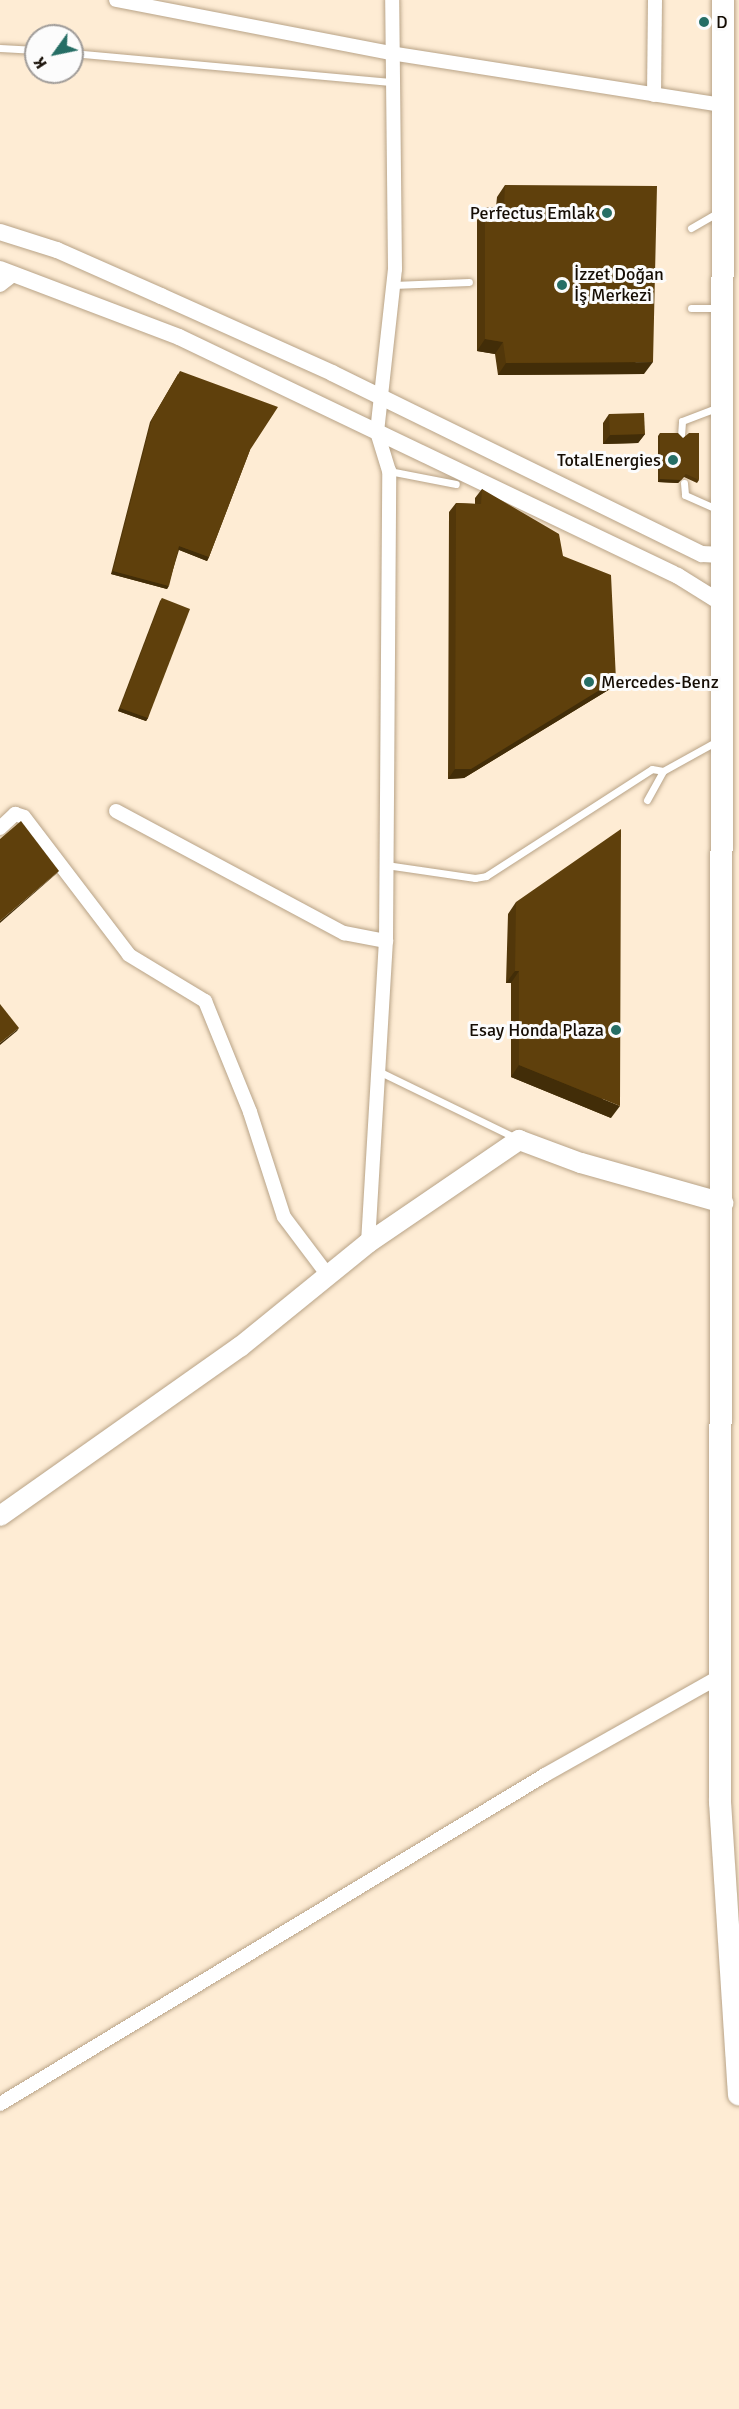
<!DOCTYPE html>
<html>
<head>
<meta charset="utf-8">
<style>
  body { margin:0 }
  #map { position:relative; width:739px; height:2409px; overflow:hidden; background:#feecd4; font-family:Signika,sans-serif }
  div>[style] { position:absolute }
  .roads { filter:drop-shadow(0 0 2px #b8a387) drop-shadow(0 0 2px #b8a387) }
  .service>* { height:7px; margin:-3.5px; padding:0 3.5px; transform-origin:3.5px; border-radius:3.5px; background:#fff }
  .minor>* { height:14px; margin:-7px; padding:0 7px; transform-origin:7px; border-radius:7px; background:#fff }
  .tertiary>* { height:16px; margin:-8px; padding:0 8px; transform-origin:8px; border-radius:8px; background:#fff }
  .secondary>* { height:20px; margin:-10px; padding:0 10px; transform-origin:10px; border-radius:10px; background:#fff }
  .trunk>* { height:22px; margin:-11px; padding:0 11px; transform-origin:11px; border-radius:11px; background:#fff }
  .wall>* { inset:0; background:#52370a }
  .shaded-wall>* { inset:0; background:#422d08 }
  .building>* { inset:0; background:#5f400c }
  .dots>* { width:16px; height:16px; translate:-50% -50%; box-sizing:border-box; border:3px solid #fcfcfc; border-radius:50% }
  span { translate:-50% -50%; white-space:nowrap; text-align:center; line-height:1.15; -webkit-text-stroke:6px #fcfcfc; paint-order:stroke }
  .poi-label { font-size:18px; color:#150d04 }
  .left { translate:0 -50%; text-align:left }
  .right { translate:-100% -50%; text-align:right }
  .north { position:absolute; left:24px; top:24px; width:60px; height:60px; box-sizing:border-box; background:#fcfcfc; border:2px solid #a09c99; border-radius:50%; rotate:237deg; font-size:16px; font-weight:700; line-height:24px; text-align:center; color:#150d04 }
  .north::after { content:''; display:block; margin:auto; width:21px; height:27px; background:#266e65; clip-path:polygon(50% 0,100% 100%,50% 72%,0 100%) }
</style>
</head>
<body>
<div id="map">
  <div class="roads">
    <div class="service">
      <div style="left:0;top:48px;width:36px;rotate:3deg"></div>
      <div style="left:72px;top:53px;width:320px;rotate:5.2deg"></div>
      <div style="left:691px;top:228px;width:30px;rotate:-30deg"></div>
      <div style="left:393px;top:285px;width:76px;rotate:-2.3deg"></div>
      <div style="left:691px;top:308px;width:27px"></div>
      <div style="left:681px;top:436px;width:15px;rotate:-86deg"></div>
      <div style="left:682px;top:421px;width:40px;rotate:-21deg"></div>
      <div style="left:389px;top:471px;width:68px;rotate:11deg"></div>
      <div style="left:684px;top:483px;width:12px;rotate:85deg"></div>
      <div style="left:685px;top:495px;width:36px;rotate:24deg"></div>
      <div style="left:647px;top:800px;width:33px;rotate:-61deg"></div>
      <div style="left:663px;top:771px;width:64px;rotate:-29deg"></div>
      <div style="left:386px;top:865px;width:90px;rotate:8.3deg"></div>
      <div style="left:475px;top:878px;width:11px;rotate:-10deg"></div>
      <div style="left:486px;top:876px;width:197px;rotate:-32.8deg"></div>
      <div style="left:652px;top:769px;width:11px;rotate:10deg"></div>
      <div style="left:378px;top:1071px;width:153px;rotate:25.9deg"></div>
    </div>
    <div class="minor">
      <div style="left:116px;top:0;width:279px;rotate:10.9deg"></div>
      <div style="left:390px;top:53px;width:337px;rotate:8.9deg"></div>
      <div style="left:654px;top:95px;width:95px;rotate:-89.4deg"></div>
      <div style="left:0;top:285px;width:18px;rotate:-38deg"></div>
      <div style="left:116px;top:811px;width:259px;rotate:28.2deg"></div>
      <div style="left:344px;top:933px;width:43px;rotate:10.8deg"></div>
      <div style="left:0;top:828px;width:21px;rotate:-43deg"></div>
      <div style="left:15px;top:814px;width:9px;rotate:18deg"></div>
      <div style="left:24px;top:817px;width:173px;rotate:52.7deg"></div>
      <div style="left:129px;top:955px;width:89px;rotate:31.2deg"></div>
      <div style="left:205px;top:1001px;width:120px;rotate:67.9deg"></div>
      <div style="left:250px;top:1112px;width:110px;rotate:72.1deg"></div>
      <div style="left:284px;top:1217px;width:71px;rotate:53deg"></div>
      <div style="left:368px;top:1243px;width:303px;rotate:-86.6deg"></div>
      <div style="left:386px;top:941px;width:470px;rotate:-89.6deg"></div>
      <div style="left:389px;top:471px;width:41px;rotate:-107.1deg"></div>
      <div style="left:377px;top:432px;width:164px;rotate:-83.7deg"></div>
      <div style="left:395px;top:269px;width:269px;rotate:-90.6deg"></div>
      <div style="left:0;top:2104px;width:637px;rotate:-31.12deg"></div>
      <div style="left:545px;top:1775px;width:200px;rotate:-29.4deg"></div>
    </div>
    <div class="tertiary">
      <div style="left:0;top:232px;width:60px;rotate:17.5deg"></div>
      <div style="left:57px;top:250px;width:114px;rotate:23.9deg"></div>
      <div style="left:161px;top:296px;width:188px;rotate:24.2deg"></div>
      <div style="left:332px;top:373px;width:412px;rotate:26.1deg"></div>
      <div style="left:702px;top:554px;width:20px;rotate:3deg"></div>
      <div style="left:0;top:269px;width:191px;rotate:20.8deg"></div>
      <div style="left:179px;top:337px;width:553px;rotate:25.59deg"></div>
      <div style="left:678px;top:576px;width:53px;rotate:31.9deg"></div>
    </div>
    <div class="secondary">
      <div style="left:0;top:1516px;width:294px;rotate:-35.2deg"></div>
      <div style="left:240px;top:1347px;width:165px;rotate:-39.1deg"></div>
      <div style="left:368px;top:1243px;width:183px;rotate:-34.3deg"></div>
      <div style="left:519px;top:1140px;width:66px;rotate:20.4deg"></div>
      <div style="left:581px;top:1163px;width:148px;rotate:15.7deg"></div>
    </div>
    <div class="trunk">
      <div style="left:723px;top:0;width:1802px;rotate:90.1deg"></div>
      <div style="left:720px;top:1802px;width:293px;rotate:86.3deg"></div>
    </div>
  </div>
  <div class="wall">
    <div style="clip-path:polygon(505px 185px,644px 374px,498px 375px,495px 354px,477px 351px,477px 220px,485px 208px,496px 207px,497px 197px)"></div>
    <div style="clip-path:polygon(178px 374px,250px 450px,209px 557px,207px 561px,179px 550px,167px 589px,111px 574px,150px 422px)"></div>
    <div style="clip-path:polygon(609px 414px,645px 434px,638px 443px,603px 444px,603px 423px)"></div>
    <div style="clip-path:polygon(660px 433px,699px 480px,697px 483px,684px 477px,678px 483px,658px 482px,658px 436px)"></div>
    <div style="clip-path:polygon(482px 489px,563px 556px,610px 689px,464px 778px,448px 779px,449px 512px,456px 503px,475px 504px,475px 498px)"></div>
    <div style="clip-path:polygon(162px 598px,148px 718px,146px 721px,118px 711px,160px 601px)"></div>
    <div style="clip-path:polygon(516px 902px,611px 1118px,511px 1077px,511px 983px,506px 983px,508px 914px)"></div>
  </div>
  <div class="shaded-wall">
    <div style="clip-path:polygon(485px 339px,503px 342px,495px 354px,477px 351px)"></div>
    <div style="clip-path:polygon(653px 362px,644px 374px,498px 375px,506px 363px)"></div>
    <div style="clip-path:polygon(645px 434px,638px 443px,603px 444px,610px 435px)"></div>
    <div style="clip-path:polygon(686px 474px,678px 483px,658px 482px,660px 479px)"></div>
    <div style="clip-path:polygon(179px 546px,209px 557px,207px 561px,177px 549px)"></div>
    <div style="clip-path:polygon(113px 571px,169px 586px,167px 589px,111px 574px)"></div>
    <div style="clip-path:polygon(616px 680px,610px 689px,464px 778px,448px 779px,455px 769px)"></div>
    <div style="clip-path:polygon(120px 708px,148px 718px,146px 721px,118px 711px)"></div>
    <div style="clip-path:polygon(59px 871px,56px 874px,0 923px,0 921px)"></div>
    <div style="clip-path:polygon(515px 971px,519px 971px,511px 983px,506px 983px)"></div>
    <div style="clip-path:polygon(19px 1028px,17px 1031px,0 1045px,0 1043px)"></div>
    <div style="clip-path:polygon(519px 1065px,620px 1106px,611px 1118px,511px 1077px)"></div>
  </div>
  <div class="building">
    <div style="clip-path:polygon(505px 185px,657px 186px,653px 362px,506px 363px,503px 342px,485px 339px,485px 208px,504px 206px)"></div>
    <div style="clip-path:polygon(180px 371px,278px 407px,250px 450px,209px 557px,179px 546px,169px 586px,113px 571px,152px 419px)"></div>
    <div style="clip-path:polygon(644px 413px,645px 434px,610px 435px,609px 414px)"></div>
    <div style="clip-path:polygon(660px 433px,678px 433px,683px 438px,689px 433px,699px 433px,699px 480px,686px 474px,681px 480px,660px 479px)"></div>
    <div style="clip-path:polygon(482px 489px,559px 534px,563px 556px,611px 575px,616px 680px,471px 769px,455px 769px,456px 503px,481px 504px)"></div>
    <div style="clip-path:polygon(162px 598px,190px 609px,148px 718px,120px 708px)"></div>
    <div style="clip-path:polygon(21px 821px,59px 871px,0 921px,0 839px)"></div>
    <div style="clip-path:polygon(621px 829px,620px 1106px,519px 1065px,519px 971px,515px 971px,516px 902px)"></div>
    <div style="clip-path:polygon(0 1004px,19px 1028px,0 1043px)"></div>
  </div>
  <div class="dots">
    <div style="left:704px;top:22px;background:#266e65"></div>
    <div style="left:607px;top:213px;background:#266e65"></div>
    <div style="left:562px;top:285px;background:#266e65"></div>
    <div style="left:673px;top:460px;background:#266e65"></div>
    <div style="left:589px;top:682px;background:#266e65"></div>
    <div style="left:616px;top:1030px;background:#266e65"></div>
  </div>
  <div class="poi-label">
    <span class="left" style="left:716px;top:22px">D</span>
    <span class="right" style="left:595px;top:213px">Perfectus Emlak</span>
    <span class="left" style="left:574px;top:285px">İzzet Doğan<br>İş Merkezi</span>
    <span class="right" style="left:661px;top:460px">TotalEnergies</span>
    <span class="left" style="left:601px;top:682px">Mercedes-Benz</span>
    <span class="right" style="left:604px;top:1030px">Esay Honda Plaza</span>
  </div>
  <div class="north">K</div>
</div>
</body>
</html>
